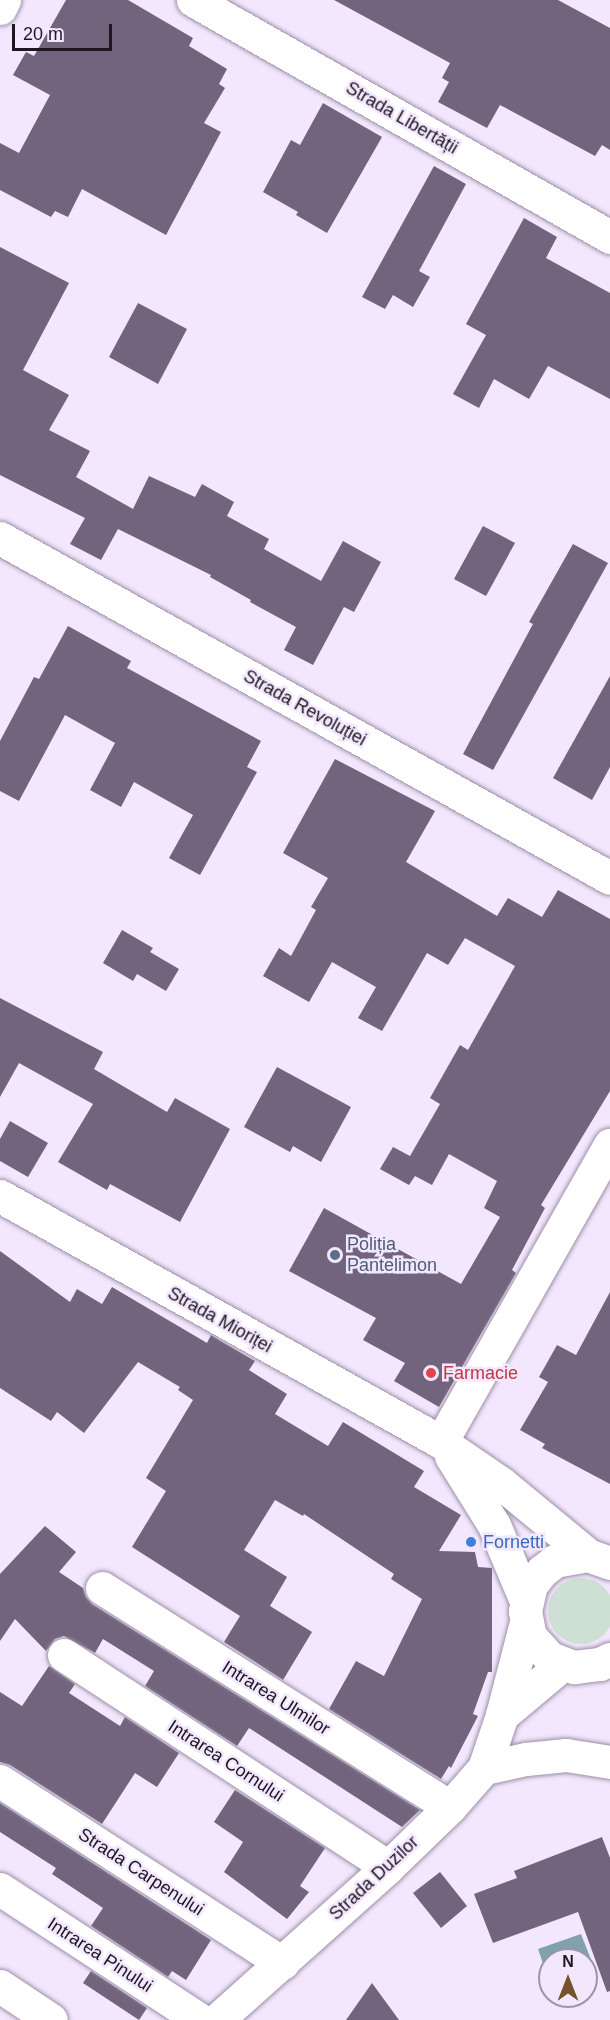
<!DOCTYPE html>
<html>
<head>
<meta charset="utf-8">
<style>
  body { margin:0 }
  #map { position:relative; width:610px; height:2020px; overflow:hidden; background:#f3e7fd; font-family:Helvetica,sans-serif }
  div>[style] { position:absolute }
  .green>* { inset:0; background:#cee0d4 }
  .round { border-radius:50% }
  .water>* { inset:0; background:#7fa2ac }
  .building>* { inset:0; background:#71647c }
  .roads { filter:drop-shadow(0 0 2px #9d8fa8) drop-shadow(0 0 2px #9d8fa8) }
  .minor>* { height:33px; margin:-16.5px; padding:0 16.5px; transform-origin:16.5px; border-radius:16.5px; background:#fff }
  .tertiary>* { height:33px; margin:-16.5px; padding:0 16.5px; transform-origin:16.5px; border-radius:16.5px; background:#fff }
  .dots>* { width:16px; height:16px; translate:-50% -50%; box-sizing:border-box; border:3px solid #f3e7fd; border-radius:50% }
  span { translate:-50% -50%; white-space:nowrap; text-align:center; line-height:1.15; -webkit-text-stroke:5px #f3e7fd; paint-order:stroke }
  .street-label { font-size:18px; color:#1c1721 }
  .service-label { font-size:18px; color:#4e5e75 }
  .left { translate:0 -50%; text-align:left }
  .health-label { font-size:18px; color:#be3a42 }
  .shop-label { font-size:18px; color:#366cbe }
  .north { position:absolute; left:538px; top:1948px; width:60px; height:60px; box-sizing:border-box; background:#f3e7fd; border:2px solid #9d94a5; border-radius:50%; rotate:0deg; font-size:16px; font-weight:700; line-height:24px; text-align:center; color:#1c1721 }
  .north::after { content:''; display:block; margin:auto; width:21px; height:27px; background:#75522b; clip-path:polygon(50% 0,100% 100%,50% 72%,0 100%) }
  .scale { position:absolute; left:12px; top:24px; width:100px; height:27px; box-sizing:border-box; border:3px solid #1c1721; border-top:0; padding-left:8px; font-size:18px; line-height:21px; white-space:nowrap; color:#1c1721; -webkit-text-stroke:4px #f3e7fd; paint-order:stroke }
</style>
</head>
<body>
<div id="map">
  <div class="green">
    <div class="round" style="left:548px;top:1578px;width:66px;height:66px"></div>
  </div>
  <div class="water">
    <div style="clip-path:polygon(581px 1934px,592px 1962px,586px 1964px,586px 1960px,550px 1960px,548px 1978px,538px 1949px)"></div>
  </div>
  <div class="building">
    <div style="clip-path:polygon(66px 0,128px 0,193px 38px,189px 46px,227px 69px,219px 84px,225px 88px,204px 123px,221px 132px,166px 235px,82px 189px,68px 217px,55px 211px,51px 217px,0 190px,0 143px,19px 153px,50px 95px,13px 75px,26px 52px,34px 56px)"></div>
    <div style="clip-path:polygon(334px 0,558px 0,610px 28px,610px 150px,602px 145px,595px 156px,500px 105px,487px 128px,438px 102px,449px 82px,442px 78px,450px 63px)"></div>
    <div style="clip-path:polygon(323px 103px,382px 137px,327px 233px,296px 215px,298px 212px,263px 192px,291px 140px,300px 145px)"></div>
    <div style="clip-path:polygon(434px 166px,466px 184px,419px 271px,430px 277px,413px 307px,393px 295px,385px 309px,362px 297px)"></div>
    <div style="clip-path:polygon(524px 218px,557px 237px,546px 258px,610px 293px,610px 399px,548px 366px,529px 399px,494px 379px,479px 408px,453px 394px,486px 335px,466px 324px)"></div>
    <div style="clip-path:polygon(0 247px,69px 283px,23px 370px,69px 395px,49px 430px,90px 451px,76px 477px,133px 509px,149px 476px,195px 497px,202px 484px,234px 502px,227px 516px,269px 539px,264px 549px,321px 581px,343px 541px,381px 562px,354px 612px,344px 607px,313px 665px,284px 650px,296px 627px,250px 602px,251px 600px,210px 577px,211px 575px,118px 529px,101px 560px,70px 544px,85px 518px,0 475px)"></div>
    <div style="clip-path:polygon(138px 303px,187px 329px,158px 384px,109px 357px)"></div>
    <div style="clip-path:polygon(483px 526px,515px 543px,486px 596px,454px 579px)"></div>
    <div style="clip-path:polygon(573px 544px,608px 563px,493px 770px,463px 754px,533px 624px,529px 622px)"></div>
    <div style="clip-path:polygon(68px 626px,131px 661px,127px 668px,261px 741px,247px 767px,257px 772px,200px 875px,169px 858px,193px 815px,134px 782px,121px 807px,90px 790px,115px 743px,65px 715px,19px 801px,0 791px,0 741px,34px 677px,39px 679px)"></div>
    <div style="clip-path:polygon(610px 676px,610px 767px,592px 800px,553px 778px)"></div>
    <div style="clip-path:polygon(335px 759px,435px 811px,406px 862px,497px 916px,508px 898px,542px 917px,558px 890px,610px 919px,610px 1091px,541px 1205px,545px 1208px,512px 1270px,516px 1273px,439px 1407px,394px 1381px,405px 1363px,363px 1340px,376px 1318px,289px 1271px,324px 1208px,461px 1284px,500px 1217px,484px 1208px,497px 1181px,449px 1154px,432px 1185px,415px 1176px,409px 1185px,380px 1169px,393px 1147px,410px 1156px,440px 1104px,430px 1098px,460px 1045px,468px 1050px,515px 966px,465px 938px,448px 965px,427px 953px,382px 1031px,358px 1018px,376px 987px,332px 962px,309px 1002px,263px 976px,279px 948px,291px 956px,316px 910px,311px 907px,328px 878px,283px 853px)"></div>
    <div style="clip-path:polygon(122px 930px,153px 948px,150px 952px,179px 969px,166px 991px,137px 974px,133px 981px,103px 963px)"></div>
    <div style="clip-path:polygon(0 998px,103px 1052px,94px 1069px,167px 1112px,175px 1098px,230px 1129px,180px 1222px,110px 1184px,107px 1190px,58px 1162px,93px 1104px,19px 1063px,0 1097px)"></div>
    <div style="clip-path:polygon(277px 1067px,351px 1107px,321px 1162px,293px 1146px,290px 1152px,244px 1127px)"></div>
    <div style="clip-path:polygon(10px 1121px,48px 1143px,28px 1177px,0 1161px,0 1139px)"></div>
    <div style="clip-path:polygon(0 1251px,70px 1302px,77px 1289px,102px 1304px,112px 1287px,207px 1343px,211px 1335px,219px 1340px,255px 1361px,249px 1370px,287px 1394px,275px 1414px,328px 1446px,343px 1422px,424px 1471px,414px 1487px,461px 1515px,439px 1551px,475px 1552px,478px 1567px,492px 1568px,492px 1672px,488px 1672px,473px 1714px,478px 1716px,451px 1768px,449px 1766px,441px 1779px,329px 1709px,356px 1661px,384px 1676px,422px 1599px,391px 1579px,394px 1574px,304px 1514px,303px 1516px,275px 1500px,244px 1550px,287px 1577px,270px 1606px,312px 1632px,283px 1680px,224px 1642px,240px 1616px,132px 1547px,166px 1491px,146px 1478px,193px 1400px,178px 1390px,180px 1387px,138px 1362px,84px 1433px,57px 1412px,51px 1421px,0 1388px)"></div>
    <div style="clip-path:polygon(610px 1292px,610px 1484px,542px 1448px,545px 1444px,520px 1430px,548px 1382px,539px 1377px,557px 1345px,576px 1355px)"></div>
    <div style="clip-path:polygon(45px 1526px,76px 1552px,59px 1572px,83px 1588px,86px 1597px,92px 1604px,420px 1810px,402px 1827px,249px 1728px,237px 1746px,145px 1686px,154px 1671px,103px 1639px,95px 1653px,64px 1636px,55px 1639px,46px 1651px,15px 1619px,0 1641px,0 1574px)"></div>
    <div style="clip-path:polygon(49px 1666px,75px 1684px,69px 1693px,120px 1726px,125px 1717px,179px 1753px,157px 1787px,135px 1773px,102px 1824px,10px 1765px,0 1762px,0 1692px,22px 1706px)"></div>
    <div style="clip-path:polygon(235px 1790px,325px 1848px,300px 1886px,309px 1892px,287px 1919px,224px 1872px,243px 1842px,214px 1822px)"></div>
    <div style="clip-path:polygon(0 1803px,211px 1940px,186px 1980px,172px 1971px,168px 1977px,91px 1926px,103px 1908px,52px 1874px,56px 1868px,0 1832px)"></div>
    <div style="clip-path:polygon(602px 1837px,610px 1858px,610px 1991px,607px 1992px,578px 1912px,493px 1943px,474px 1894px,517px 1878px,514px 1871px)"></div>
    <div style="clip-path:polygon(440px 1872px,467px 1906px,441px 1928px,413px 1893px)"></div>
    <div style="clip-path:polygon(91px 1971px,147px 2008px,139px 2020px,83px 1983px)"></div>
    <div style="clip-path:polygon(372px 1983px,399px 2020px,346px 2020px)"></div>
  </div>
  <div class="roads">
    <div class="minor">
      <div style="left:193px;top:0;width:480px;rotate:29.6deg"></div>
      <div style="left:0;top:8px;width:9px;rotate:-63deg"></div>
      <div style="left:0;top:538px;width:698px;rotate:29.13deg"></div>
      <div style="left:102px;top:1588px;width:411px;rotate:32.2deg"></div>
      <div style="left:64px;top:1655px;width:387px;rotate:33.2deg"></div>
      <div style="left:502px;top:1715px;width:80px;rotate:-39.9deg"></div>
      <div style="left:0;top:1781px;width:336px;rotate:32.8deg"></div>
      <div style="left:0;top:1889px;width:239px;rotate:33.2deg"></div>
      <div style="left:0;top:1986px;width:61px;rotate:33.7deg"></div>
      <div style="left:217px;top:2020px;width:229px;rotate:-41.8deg"></div>
      <div style="left:388px;top:1867px;width:86px;rotate:-44.1deg"></div>
      <div style="left:450px;top:1807px;width:52px;rotate:-48.9deg"></div>
      <div style="left:484px;top:1768px;width:56px;rotate:-71.2deg"></div>
      <div style="left:502px;top:1715px;width:96px;rotate:-75.5deg"></div>
    </div>
    <div class="tertiary">
      <div style="left:0;top:1196px;width:505px;rotate:29.15deg"></div>
      <div style="left:441px;top:1442px;width:74px;rotate:34.5deg"></div>
      <div style="left:502px;top:1484px;width:112px;rotate:39.5deg"></div>
      <div style="left:441px;top:1442px;width:342px;rotate:-60.4deg"></div>
      <div style="left:451px;top:1456px;width:81px;rotate:58.1deg"></div>
      <div style="left:494px;top:1525px;width:82px;rotate:67.2deg"></div>
      <div style="left:610px;top:1563px;width:23px;rotate:-160deg"></div>
      <div style="left:588px;top:1555px;width:34px;rotate:170deg"></div>
      <div style="left:555px;top:1561px;width:16px;rotate:142deg"></div>
      <div style="left:542px;top:1571px;width:18px;rotate:128deg"></div>
      <div style="left:531px;top:1585px;width:27px;rotate:103deg"></div>
      <div style="left:525px;top:1611px;width:25px;rotate:79deg"></div>
      <div style="left:530px;top:1636px;width:30px;rotate:48deg"></div>
      <div style="left:550px;top:1658px;width:26px;rotate:21deg"></div>
      <div style="left:574px;top:1667px;width:26px;rotate:-7deg"></div>
      <div style="left:600px;top:1664px;width:11px;rotate:-27deg"></div>
      <div style="left:484px;top:1768px;width:43px;rotate:-12.1deg"></div>
      <div style="left:526px;top:1759px;width:40px;rotate:-5.7deg"></div>
      <div style="left:566px;top:1755px;width:45px;rotate:9deg"></div>
    </div>
  </div>
  <div class="dots">
    <div style="left:335px;top:1255px;background:#5c6f8a"></div>
    <div style="left:431px;top:1373px;background:#e0444e"></div>
    <div style="left:471px;top:1542px;background:#3f7fe0"></div>
  </div>
  <div class="street-label">
    <span style="left:402px;top:118px;rotate:30deg">Strada Libertății</span>
    <span style="left:305px;top:708px;rotate:29deg">Strada Revoluției</span>
    <span style="left:220px;top:1320px;rotate:29deg">Strada Mioriței</span>
    <span style="left:276px;top:1698px;rotate:32deg">Intrarea Ulmilor</span>
    <span style="left:226px;top:1761px;rotate:33deg">Intrarea Cornului</span>
    <span style="left:141px;top:1872px;rotate:33deg">Strada Carpenului</span>
    <span style="left:374px;top:1878px;rotate:-43deg">Strada Duzilor</span>
    <span style="left:100px;top:1955px;rotate:33deg">Intrarea Pinului</span>
  </div>
  <div class="service-label">
    <span class="left" style="left:347px;top:1255px">Poliția<br>Pantelimon</span>
  </div>
  <div class="health-label">
    <span class="left" style="left:443px;top:1373px">Farmacie</span>
  </div>
  <div class="shop-label">
    <span class="left" style="left:483px;top:1542px">Fornetti</span>
  </div>
  <div class="north">N</div>
  <div class="scale">20 m</div>
</div>
</body>
</html>
